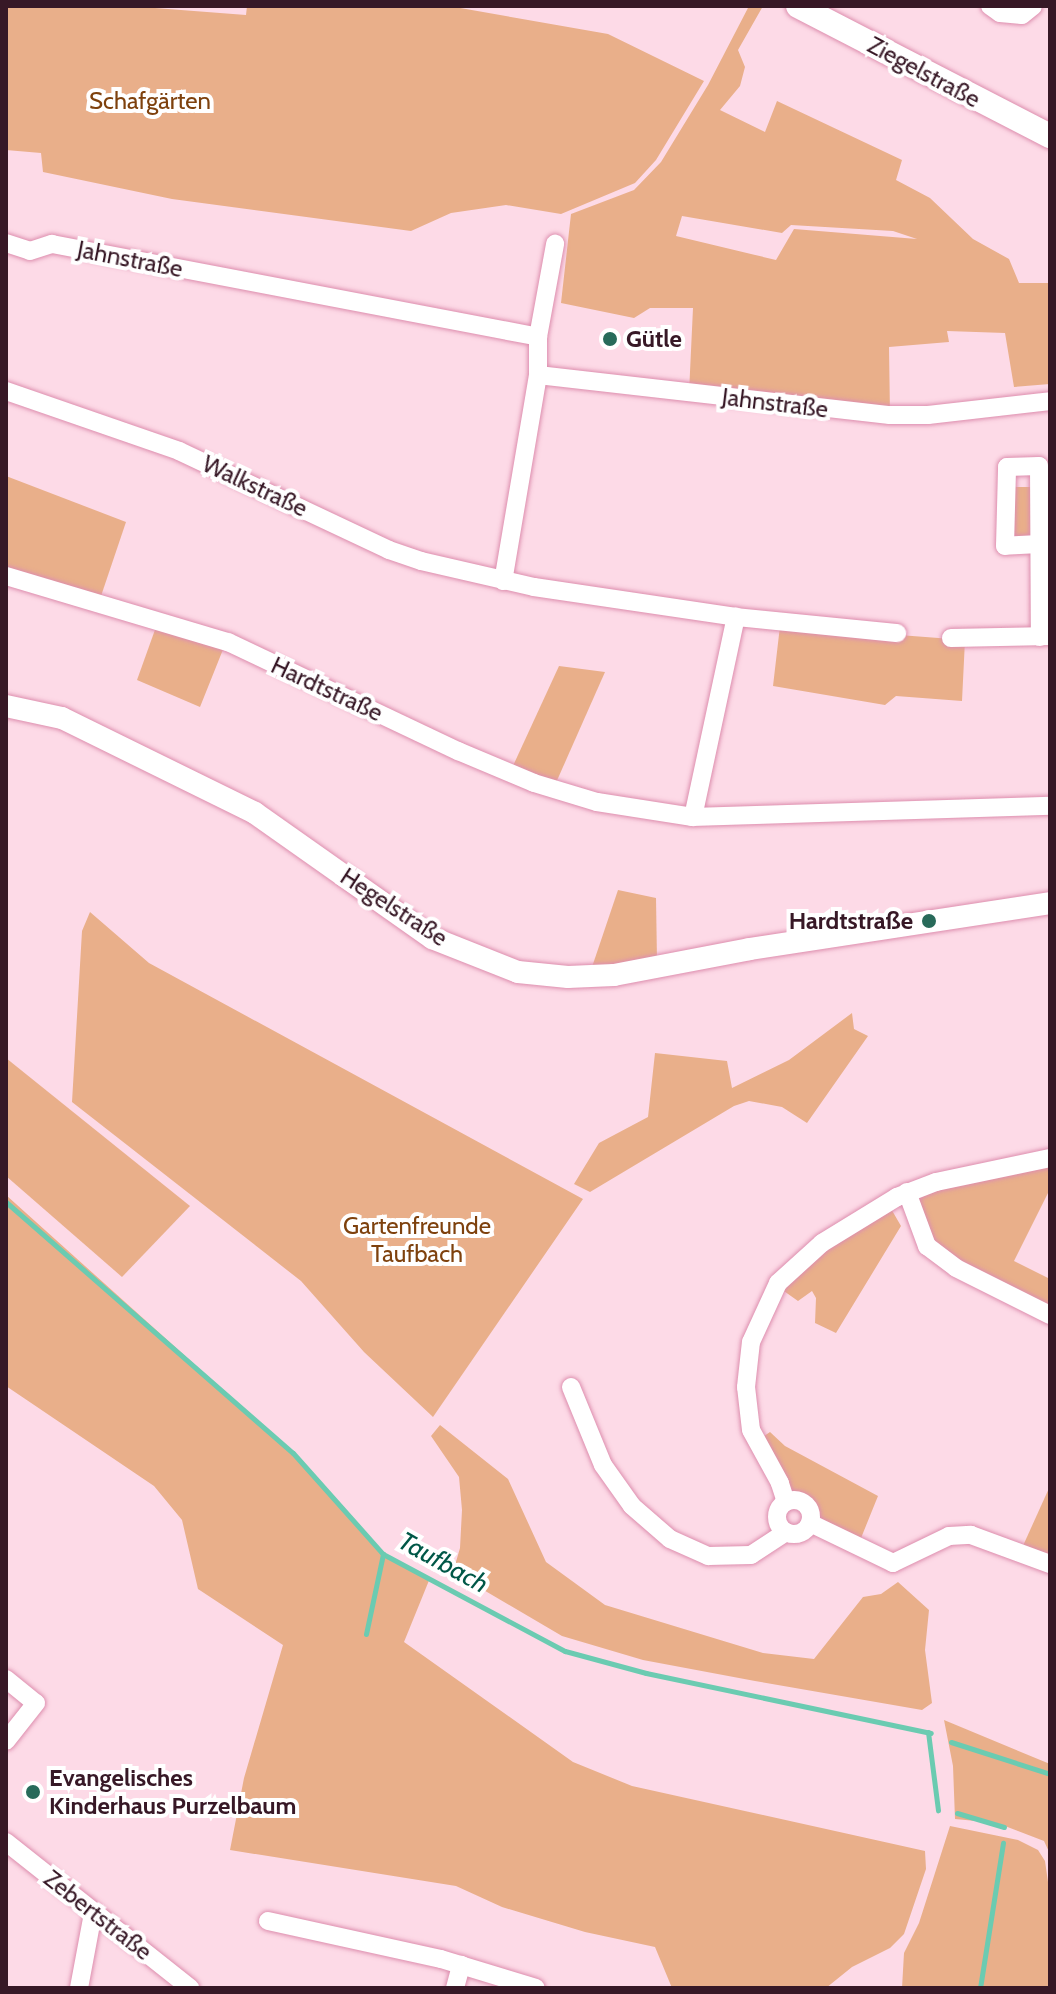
<!DOCTYPE html>
<html>
<head>
<meta charset="utf-8">
<style>
  body { margin:0 }
  #map { position:relative; width:1056px; height:1994px; overflow:hidden; background:#fddae7; font-family:Cabin,sans-serif }
  div>[style] { position:absolute }
  .green>* { inset:0; background:#e9af8a }
  .stream>* { height:5px; margin:-2.5px; padding:0 2.5px; transform-origin:2.5px; border-radius:2.5px; background:#6bcbb1 }
  .roads { filter:drop-shadow(0 0 2px #dd8eae) drop-shadow(0 0 2px #dd8eae) }
  .minor>* { height:18px; margin:-9px; padding:0 9px; transform-origin:9px; border-radius:9px; background:#fff }
  .minor>.ring { margin:-9px; padding:0; box-sizing:content-box; background:none; border:18px solid #fff; border-radius:50% }
  .tertiary>* { height:22px; margin:-11px; padding:0 11px; transform-origin:11px; border-radius:11px; background:#fff }
  .secondary>* { height:24px; margin:-12px; padding:0 12px; transform-origin:12px; border-radius:12px; background:#fff }
  .dots>* { width:22px; height:22px; translate:-50% -50%; box-sizing:border-box; border:4px solid #fff; border-radius:50% }
  span { translate:-50% -50%; white-space:nowrap; text-align:center; line-height:1.15; -webkit-text-stroke:8px #fff; paint-order:stroke }
  .street-label { font-size:24px; color:#371826 }
  .park-label { font-size:24px; color:#7e410d }
  .poi-label { font-size:24px; color:#371826; font-weight:700 }
  .left { translate:0 -50%; text-align:left }
  .right { translate:-100% -50%; text-align:right }
  .water-label { font-size:26px; color:#005747; font-style:italic }
  .frame { position:absolute; inset:0; border:8px solid #371826; pointer-events:none }
</style>
</head>
<body>
<div id="map">
  <div class="green">
    <div style="clip-path:polygon(6px 6px,129px 6px,246px 15px,247px 6px,449px 6px,608px 34px,704px 81px,656px 160px,635px 183px,561px 214px,506px 205px,451px 213px,411px 231px,172px 199px,43px 172px,41px 153px,6px 150px)"></div>
    <div style="clip-path:polygon(evenodd,749px 6px,763px 6px,738px 50px,745px 67px,740px 86px,720px 110px,765px 132px,777px 101px,902px 160px,896px 180px,930px 198px,973px 239px,1009px 259px,1019px 283px,1050px 283px,1050px 384px,1014px 387px,1005px 333px,947px 331px,949px 342px,889px 347px,890px 415px,689px 393px,693px 308px,650px 308px,634px 318px,561px 303px,571px 214px,634px 190px,661px 162px,708px 85px,749px 6px,682px 216px,782px 233px,791px 225px,893px 231px,917px 239px,794px 229px,776px 260px,676px 236px,682px 216px)"></div>
    <div style="clip-path:polygon(6px 476px,126px 522px,100px 599px,6px 571px)"></div>
    <div style="clip-path:polygon(1009px 487px,1036px 487px,1036px 541px,1009px 542px)"></div>
    <div style="clip-path:polygon(780px 626px,965px 640px,962px 701px,896px 696px,885px 705px,773px 686px)"></div>
    <div style="clip-path:polygon(156px 627px,224px 647px,200px 707px,137px 680px)"></div>
    <div style="clip-path:polygon(559px 666px,605px 672px,555px 785px,512px 768px)"></div>
    <div style="clip-path:polygon(618px 890px,656px 898px,657px 962px,591px 970px)"></div>
    <div style="clip-path:polygon(90px 912px,149px 963px,583px 1199px,433px 1417px,364px 1352px,301px 1281px,72px 1102px,82px 931px)"></div>
    <div style="clip-path:polygon(852px 1013px,854px 1029px,868px 1036px,807px 1123px,782px 1107px,749px 1101px,734px 1106px,590px 1192px,574px 1184px,599px 1143px,648px 1117px,655px 1053px,727px 1061px,732px 1088px,789px 1060px)"></div>
    <div style="clip-path:polygon(6px 1058px,190px 1206px,122px 1277px,6px 1176px)"></div>
    <div style="clip-path:polygon(1050px 1158px,1050px 1189px,1014px 1261px,1050px 1279px,1050px 1315px,927px 1246px,907px 1193px)"></div>
    <div style="clip-path:polygon(6px 1195px,293px 1453px,383px 1554px,430px 1578px,404px 1642px,573px 1762px,632px 1786px,925px 1851px,926px 1869px,904px 1934px,890px 1948px,852px 1967px,826px 1988px,672px 1988px,655px 1947px,585px 1932px,502px 1907px,456px 1886px,230px 1850px,244px 1778px,283px 1645px,198px 1589px,182px 1520px,154px 1486px,6px 1386px)"></div>
    <div style="clip-path:polygon(890px 1207px,901px 1226px,836px 1333px,815px 1323px,816px 1298px,812px 1291px,798px 1301px,781px 1289px,822px 1248px)"></div>
    <div style="clip-path:polygon(440px 1425px,508px 1479px,546px 1562px,605px 1605px,763px 1653px,814px 1659px,863px 1597px,881px 1594px,898px 1582px,929px 1610px,925px 1650px,932px 1703px,922px 1710px,755px 1681px,643px 1660px,562px 1636px,453px 1572px,460px 1548px,462px 1510px,459px 1477px,431px 1436px)"></div>
    <div style="clip-path:polygon(770px 1432px,785px 1446px,878px 1496px,859px 1543px,815px 1521px,814px 1509px,802px 1498px,789px 1498px,760px 1439px)"></div>
    <div style="clip-path:polygon(1050px 1486px,1050px 1559px,1022px 1548px)"></div>
    <div style="clip-path:polygon(944px 1720px,1050px 1764px,1050px 1854px,1044px 1841px,997px 1823px,955px 1819px,953px 1766px)"></div>
    <div style="clip-path:polygon(950px 1826px,1018px 1840px,1038px 1850px,1045px 1861px,1050px 1896px,1050px 1988px,902px 1988px,904px 1953px,919px 1923px)"></div>
  </div>
  <div class="stream">
    <div style="left:6px;top:1202px;width:381px;rotate:41.2deg"></div>
    <div style="left:293px;top:1453px;width:135px;rotate:48.3deg"></div>
    <div style="left:383px;top:1554px;width:206px;rotate:28.1deg"></div>
    <div style="left:565px;top:1651px;width:84px;rotate:15.2deg"></div>
    <div style="left:646px;top:1673px;width:291px;rotate:11.9deg"></div>
    <div style="left:366px;top:1634px;width:82px;rotate:-78deg"></div>
    <div style="left:928px;top:1732px;width:79px;rotate:82.7deg"></div>
    <div style="left:951px;top:1742px;width:104px;rotate:17.9deg"></div>
    <div style="left:957px;top:1813px;width:49px;rotate:16.6deg"></div>
    <div style="left:980px;top:1988px;width:147px;rotate:-81deg"></div>
  </div>
  <div class="roads">
    <div class="minor">
      <div style="left:990px;top:6px;width:12px;rotate:35deg"></div>
      <div style="left:1000px;top:13px;width:22px;rotate:5deg"></div>
      <div style="left:1022px;top:15px;width:14px;rotate:-39deg"></div>
      <div style="left:6px;top:243px;width:25px;rotate:18deg"></div>
      <div style="left:30px;top:251px;width:23px;rotate:-18deg"></div>
      <div style="left:52px;top:244px;width:495px;rotate:10.8deg"></div>
      <div style="left:538px;top:337px;width:38px;rotate:90deg"></div>
      <div style="left:538px;top:375px;width:209px;rotate:99.6deg"></div>
      <div style="left:538px;top:337px;width:95px;rotate:-79.6deg"></div>
      <div style="left:538px;top:375px;width:354px;rotate:6.5deg"></div>
      <div style="left:890px;top:415px;width:38px"></div>
      <div style="left:928px;top:415px;width:123px;rotate:-6.5deg"></div>
      <div style="left:6px;top:391px;width:183px;rotate:19.1deg"></div>
      <div style="left:179px;top:451px;width:232px;rotate:25.2deg"></div>
      <div style="left:389px;top:550px;width:34px;rotate:19deg"></div>
      <div style="left:421px;top:561px;width:116px;rotate:13deg"></div>
      <div style="left:534px;top:587px;width:204px;rotate:8.4deg"></div>
      <div style="left:736px;top:617px;width:162px;rotate:5.7deg"></div>
      <div style="left:1039px;top:544px;width:34px;rotate:177deg"></div>
      <div style="left:1005px;top:546px;width:79px;rotate:-88.5deg"></div>
      <div style="left:1007px;top:467px;width:32px;rotate:-2deg"></div>
      <div style="left:1039px;top:466px;width:171px;rotate:89.7deg"></div>
      <div style="left:6px;top:576px;width:232px;rotate:16.6deg"></div>
      <div style="left:228px;top:642px;width:255px;rotate:25.4deg"></div>
      <div style="left:458px;top:751px;width:82px;rotate:22.8deg"></div>
      <div style="left:534px;top:783px;width:66px;rotate:16.8deg"></div>
      <div style="left:597px;top:802px;width:97px;rotate:8.9deg"></div>
      <div style="left:693px;top:817px;width:357px;rotate:-1.8deg"></div>
      <div style="left:951px;top:638px;width:99px;rotate:-1.2deg"></div>
      <div style="left:693px;top:817px;width:205px;rotate:-77.9deg"></div>
      <div style="left:907px;top:1192px;width:58px;rotate:69.7deg"></div>
      <div style="left:927px;top:1246px;width:36px;rotate:37deg"></div>
      <div style="left:956px;top:1268px;width:105px;rotate:26.6deg"></div>
      <div style="left:571px;top:1387px;width:84px;rotate:67.7deg"></div>
      <div style="left:603px;top:1465px;width:50px;rotate:54.7deg"></div>
      <div style="left:632px;top:1506px;width:50px;rotate:41deg"></div>
      <div style="left:670px;top:1539px;width:42px;rotate:24.1deg"></div>
      <div style="left:708px;top:1556px;width:43px;rotate:-1.3deg"></div>
      <div style="left:751px;top:1555px;width:42px;rotate:-33.3deg"></div>
      <div class="ring" style="left:777px;top:1500px;width:16px;height:16px"></div>
      <div style="left:786px;top:1502px;width:20px;rotate:-108deg"></div>
      <div style="left:780px;top:1483px;width:60px;rotate:-118.7deg"></div>
      <div style="left:751px;top:1430px;width:43px;rotate:-96.6deg"></div>
      <div style="left:746px;top:1387px;width:45px;rotate:-83.7deg"></div>
      <div style="left:751px;top:1342px;width:65px;rotate:-65.4deg"></div>
      <div style="left:778px;top:1283px;width:59px;rotate:-42.3deg"></div>
      <div style="left:822px;top:1243px;width:88px;rotate:-31.5deg"></div>
      <div style="left:897px;top:1197px;width:42px;rotate:-21deg"></div>
      <div style="left:936px;top:1182px;width:116px;rotate:-11.9deg"></div>
      <div style="left:810px;top:1523px;width:92px;rotate:25.7deg"></div>
      <div style="left:893px;top:1563px;width:62px;rotate:-25.7deg"></div>
      <div style="left:949px;top:1536px;width:22px;rotate:-3deg"></div>
      <div style="left:971px;top:1535px;width:84px;rotate:20.2deg"></div>
      <div style="left:6px;top:1679px;width:38px;rotate:39deg"></div>
      <div style="left:36px;top:1703px;width:48px;rotate:128.3deg"></div>
      <div style="left:6px;top:1842px;width:235px;rotate:38.4deg"></div>
      <div style="left:268px;top:1921px;width:177px;rotate:12.4deg"></div>
      <div style="left:441px;top:1959px;width:99px;rotate:17deg"></div>
      <div style="left:79px;top:1988px;width:76px;rotate:-79.4deg"></div>
      <div style="left:455px;top:1988px;width:24px;rotate:-75deg"></div>
    </div>
    <div class="tertiary">
      <div style="left:6px;top:706px;width:57px;rotate:12.1deg"></div>
      <div style="left:62px;top:718px;width:215px;rotate:26.2deg"></div>
      <div style="left:255px;top:813px;width:217px;rotate:35.2deg"></div>
      <div style="left:432px;top:938px;width:92px;rotate:21.6deg"></div>
      <div style="left:518px;top:972px;width:50px;rotate:5.7deg"></div>
      <div style="left:568px;top:977px;width:46px;rotate:-2.5deg"></div>
      <div style="left:614px;top:975px;width:138px;rotate:-10.8deg"></div>
      <div style="left:750px;top:949px;width:304px;rotate:-8.7deg"></div>
    </div>
    <div class="secondary">
      <div style="left:798px;top:6px;width:284px;rotate:27.3deg"></div>
    </div>
  </div>
  <div class="dots">
    <div style="left:610px;top:339px;background:#286a5a"></div>
    <div style="left:929px;top:921px;background:#286a5a"></div>
    <div style="left:33px;top:1792px;background:#286a5a"></div>
  </div>
  <div class="street-label">
    <span style="left:924px;top:72px;rotate:28deg">Ziegelstraße</span>
    <span style="left:130px;top:259px;rotate:11deg">Jahnstraße</span>
    <span style="left:775px;top:403px;rotate:7deg">Jahnstraße</span>
    <span style="left:255px;top:486px;rotate:25deg">Walkstraße</span>
    <span style="left:327px;top:689px;rotate:25deg">Hardtstraße</span>
    <span style="left:394px;top:907px;rotate:33deg">Hegelstraße</span>
    <span style="left:98px;top:1915px;rotate:38deg">Zebertstraße</span>
  </div>
  <div class="park-label">
    <span style="left:150px;top:101px">Schafgärten</span>
    <span style="left:417px;top:1240px">Gartenfreunde<br>Taufbach</span>
  </div>
  <div class="poi-label">
    <span class="left" style="left:626px;top:339px">Gütle</span>
    <span class="right" style="left:913px;top:921px">Hardtstraße</span>
    <span class="left" style="left:49px;top:1792px">Evangelisches<br>Kinderhaus Purzelbaum</span>
  </div>
  <div class="water-label">
    <span style="left:443px;top:1563px;rotate:29deg">Taufbach</span>
  </div>
  <div class="frame"></div>
</div>
</body>
</html>
